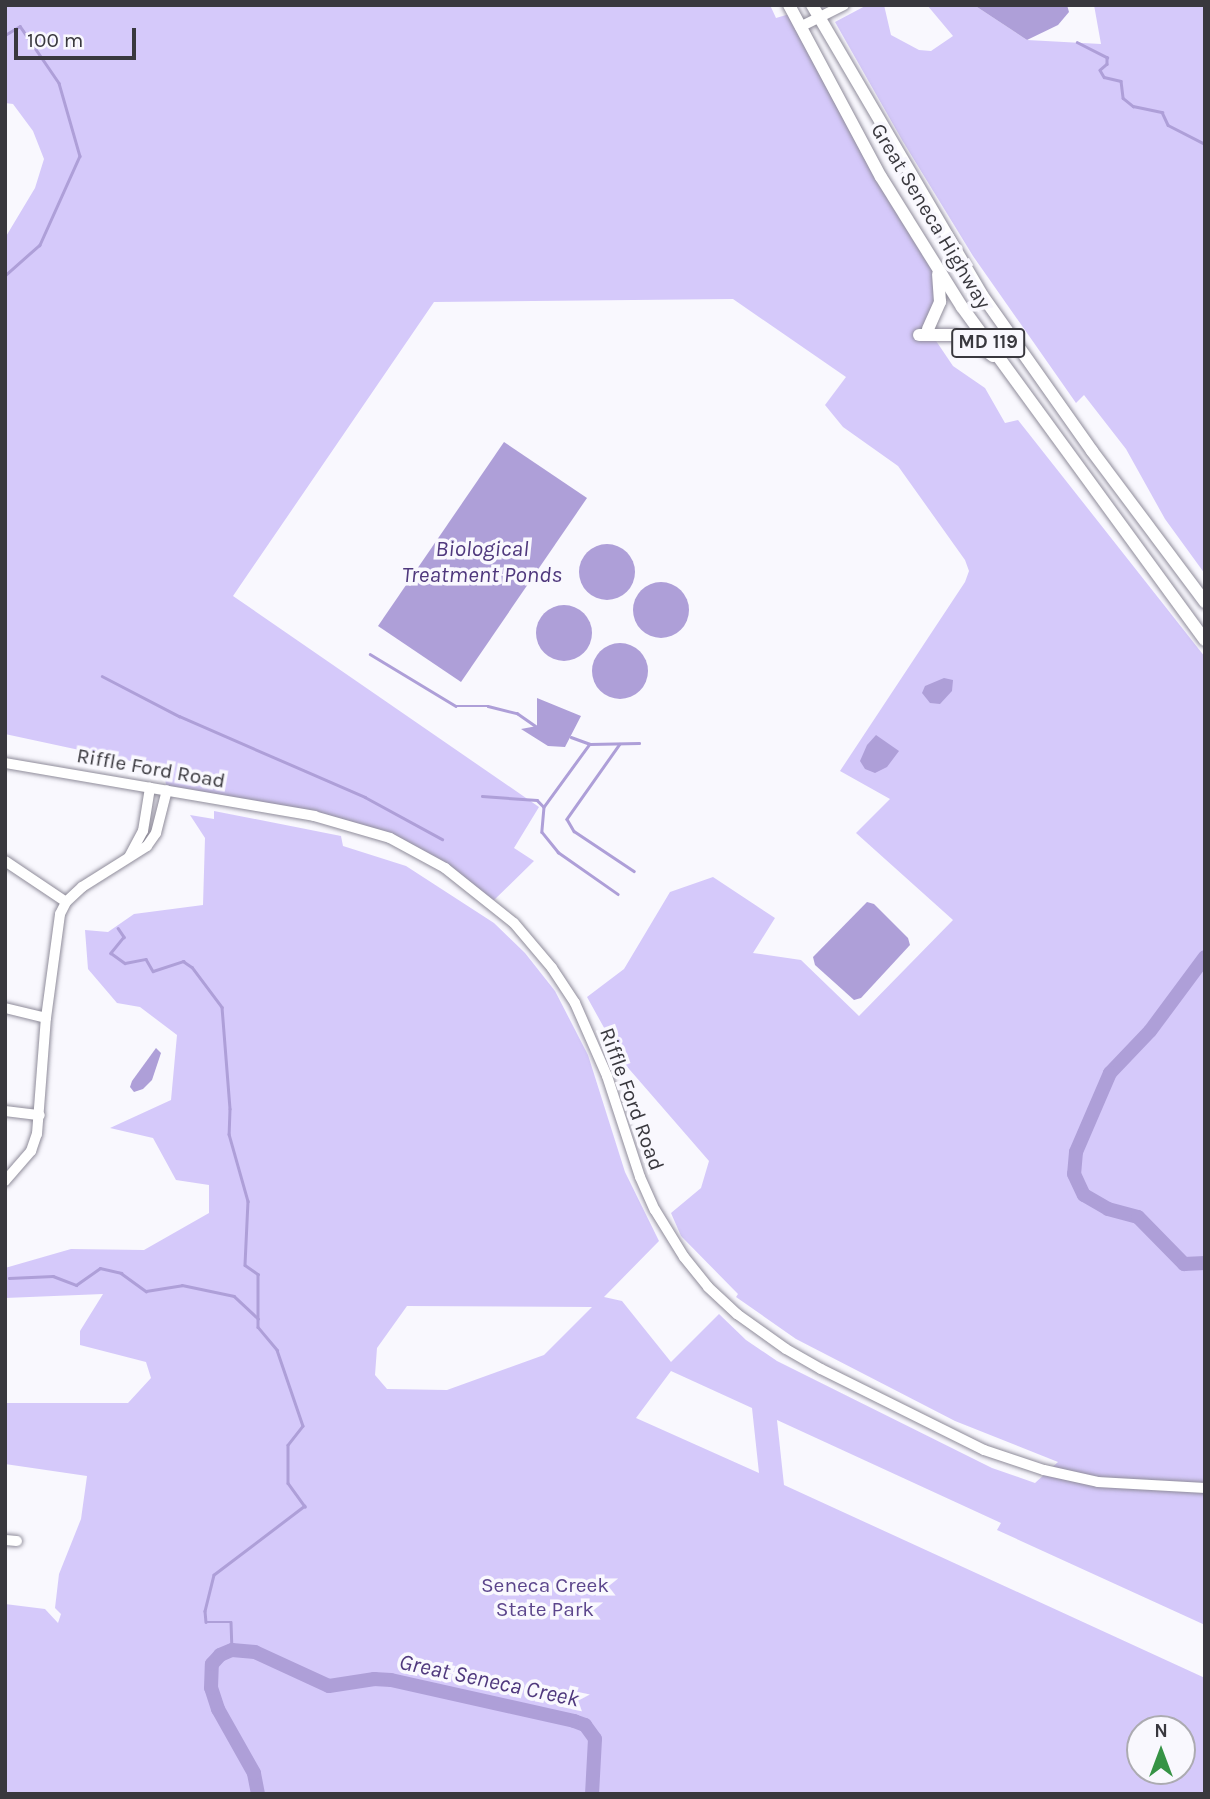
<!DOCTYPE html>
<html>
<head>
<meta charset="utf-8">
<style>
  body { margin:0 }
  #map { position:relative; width:1210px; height:1799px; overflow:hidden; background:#f9f8fe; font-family:Karla,sans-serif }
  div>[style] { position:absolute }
  .green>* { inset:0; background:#d5c9fa }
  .water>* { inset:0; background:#ae9fd8 }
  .round { border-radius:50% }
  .stream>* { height:2.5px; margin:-1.25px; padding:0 1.25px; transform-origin:1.25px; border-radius:1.25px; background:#ae9fd8 }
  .river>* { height:14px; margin:-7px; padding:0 7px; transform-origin:7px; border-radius:7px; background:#ae9fd8 }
  .roads { filter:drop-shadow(0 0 2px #8f8c9a) drop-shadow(0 0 2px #8f8c9a) }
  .minor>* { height:10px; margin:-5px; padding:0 5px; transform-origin:5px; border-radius:5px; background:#fff }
  .major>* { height:12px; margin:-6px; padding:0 6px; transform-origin:6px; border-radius:6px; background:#fff }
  span { translate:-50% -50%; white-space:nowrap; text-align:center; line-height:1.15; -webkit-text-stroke:7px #f9f8fe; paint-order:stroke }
  .shield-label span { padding:2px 5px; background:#f9f8fe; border:2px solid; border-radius:5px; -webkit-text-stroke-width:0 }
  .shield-label { font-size:19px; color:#39383e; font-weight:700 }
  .street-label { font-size:21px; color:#39383e }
  .park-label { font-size:21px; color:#5c468c }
  .water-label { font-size:23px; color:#4f387d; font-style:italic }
  .frame { position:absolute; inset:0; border:7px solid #39383e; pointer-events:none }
  .north { position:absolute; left:1126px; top:1715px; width:70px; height:70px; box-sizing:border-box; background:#f9f8fe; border:2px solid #acabb1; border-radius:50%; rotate:0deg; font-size:19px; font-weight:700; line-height:28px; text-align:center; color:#39383e }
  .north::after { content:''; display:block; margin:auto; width:24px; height:32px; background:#369345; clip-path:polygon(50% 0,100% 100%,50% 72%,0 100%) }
  .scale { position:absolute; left:14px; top:28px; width:122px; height:32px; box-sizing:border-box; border:4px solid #39383e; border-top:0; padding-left:9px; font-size:21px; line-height:24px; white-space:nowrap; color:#39383e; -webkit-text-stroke:5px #f9f8fe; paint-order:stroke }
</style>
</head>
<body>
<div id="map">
  <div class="green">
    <div style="clip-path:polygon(evenodd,5px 5px,770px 5px,776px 18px,793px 13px,936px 267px,940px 293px,928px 329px,953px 366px,985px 388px,1005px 423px,1018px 420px,1205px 657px,1205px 1625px,997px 1530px,1001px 1523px,777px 1420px,784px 1485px,1205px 1678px,1205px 1794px,5px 1794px,5px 1604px,45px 1609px,58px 1623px,61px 1614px,55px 1608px,59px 1574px,81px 1519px,87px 1476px,5px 1464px,5px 1403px,128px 1403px,151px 1378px,146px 1362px,80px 1345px,80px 1331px,103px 1294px,5px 1298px,5px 1268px,71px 1249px,144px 1250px,209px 1213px,209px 1185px,176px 1180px,153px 1138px,110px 1128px,171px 1100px,177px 1035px,140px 1007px,117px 1003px,88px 969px,85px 930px,108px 932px,134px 914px,203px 905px,205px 838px,190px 815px,214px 819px,214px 811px,341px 836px,343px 846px,406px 866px,494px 923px,525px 953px,555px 991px,588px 1055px,625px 1172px,659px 1241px,604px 1297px,622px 1301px,671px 1362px,719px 1314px,746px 1340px,777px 1361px,992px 1468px,1035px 1483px,1058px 1462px,955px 1421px,796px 1339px,736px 1297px,738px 1294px,681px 1236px,671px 1213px,701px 1188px,709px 1161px,623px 1062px,587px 997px,624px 969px,670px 892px,713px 877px,775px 918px,753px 953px,801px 960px,859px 1016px,953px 920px,856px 833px,890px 799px,840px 771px,965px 582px,969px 571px,965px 560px,898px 466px,843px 427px,825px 405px,846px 377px,733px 299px,434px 302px,233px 596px,539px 807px,514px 848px,534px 861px,492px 902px,470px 885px,362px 828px,167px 790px,163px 768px,5px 734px,5px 238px,35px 188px,44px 159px,33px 131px,13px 104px,5px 103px,5px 5px,407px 1306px,592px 1307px,544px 1355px,447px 1390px,387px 1389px,375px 1375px,377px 1348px,407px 1306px,5px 5px,671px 1371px,752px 1408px,759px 1473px,636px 1418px,671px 1371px,5px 5px,1140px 1729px,1182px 1729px,1182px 1771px,1140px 1771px,1140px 1729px)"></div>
    <div style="clip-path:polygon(867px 5px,884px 5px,891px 35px,919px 50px,931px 51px,953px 36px,927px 5px,974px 5px,1027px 40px,1101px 44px,1094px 5px,1205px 5px,1205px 574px,1165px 519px,1126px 449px,1084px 395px,1076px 403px,973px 256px,902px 140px,835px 22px)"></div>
  </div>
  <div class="water">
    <div style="clip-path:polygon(974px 5px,1067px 5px,1069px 12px,1058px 25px,1027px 40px)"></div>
    <div style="clip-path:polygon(504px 442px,587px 498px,461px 682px,378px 626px)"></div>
    <div class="round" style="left:579px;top:544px;width:56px;height:56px"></div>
    <div class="round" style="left:633px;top:582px;width:56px;height:56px"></div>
    <div class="round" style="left:536px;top:605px;width:56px;height:56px"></div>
    <div class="round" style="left:592px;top:643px;width:56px;height:56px"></div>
    <div style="clip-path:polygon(944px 678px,953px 680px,952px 691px,940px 704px,930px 703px,922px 693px,925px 686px)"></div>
    <div style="clip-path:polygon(537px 698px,581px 716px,565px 747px,548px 746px,521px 729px,537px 726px)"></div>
    <div style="clip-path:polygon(876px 735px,899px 751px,887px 767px,875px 773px,865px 769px,860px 761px,867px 745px)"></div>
    <div style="clip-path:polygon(867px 902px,874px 904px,908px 938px,910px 945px,861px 998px,854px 1000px,815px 965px,813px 957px)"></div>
    <div style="clip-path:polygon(156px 1048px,161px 1053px,152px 1080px,143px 1089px,134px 1092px,130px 1087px,132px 1081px)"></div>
  </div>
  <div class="stream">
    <div style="left:5px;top:35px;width:17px;rotate:-31deg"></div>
    <div style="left:20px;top:26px;width:69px;rotate:55.6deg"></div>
    <div style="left:59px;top:83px;width:76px;rotate:74deg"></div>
    <div style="left:80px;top:156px;width:98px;rotate:114.2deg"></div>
    <div style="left:40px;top:245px;width:47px;rotate:138.5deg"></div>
    <div style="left:1077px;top:42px;width:34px;rotate:27deg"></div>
    <div style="left:1107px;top:57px;width:7px;rotate:90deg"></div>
    <div style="left:1107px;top:64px;width:9px;rotate:139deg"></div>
    <div style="left:1100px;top:70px;width:8px;rotate:60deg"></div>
    <div style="left:1104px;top:77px;width:17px;rotate:13deg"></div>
    <div style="left:1121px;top:81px;width:17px;rotate:83deg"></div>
    <div style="left:1123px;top:98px;width:13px;rotate:39deg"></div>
    <div style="left:1133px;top:106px;width:30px;rotate:12deg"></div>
    <div style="left:1162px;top:112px;width:14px;rotate:65deg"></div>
    <div style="left:1168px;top:125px;width:42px;rotate:27.2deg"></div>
    <div style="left:370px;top:654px;width:100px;rotate:31.2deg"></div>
    <div style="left:456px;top:706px;width:32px"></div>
    <div style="left:488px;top:706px;width:30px;rotate:14deg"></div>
    <div style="left:517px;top:713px;width:24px;rotate:35deg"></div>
    <div style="left:102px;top:676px;width:87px;rotate:27.5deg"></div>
    <div style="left:179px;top:716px;width:203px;rotate:23.5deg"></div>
    <div style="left:365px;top:797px;width:88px;rotate:28.6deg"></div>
    <div style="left:571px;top:737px;width:20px;rotate:20deg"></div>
    <div style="left:590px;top:744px;width:49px;rotate:-1.2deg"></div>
    <div style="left:590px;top:744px;width:78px;rotate:126.1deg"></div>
    <div style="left:544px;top:807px;width:25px;rotate:95deg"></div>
    <div style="left:542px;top:832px;width:26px;rotate:51deg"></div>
    <div style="left:558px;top:852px;width:73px;rotate:35deg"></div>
    <div style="left:620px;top:744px;width:92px;rotate:125.2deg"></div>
    <div style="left:567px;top:819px;width:14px;rotate:60deg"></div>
    <div style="left:574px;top:831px;width:72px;rotate:33.7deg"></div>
    <div style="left:482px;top:796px;width:55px;rotate:4.2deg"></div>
    <div style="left:537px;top:800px;width:8px;rotate:45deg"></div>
    <div style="left:118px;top:928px;width:11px;rotate:56deg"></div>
    <div style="left:124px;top:937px;width:21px;rotate:129deg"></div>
    <div style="left:111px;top:953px;width:17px;rotate:36deg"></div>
    <div style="left:125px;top:963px;width:21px;rotate:-11deg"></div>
    <div style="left:146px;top:959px;width:14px;rotate:60deg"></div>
    <div style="left:153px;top:971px;width:32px;rotate:-18deg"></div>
    <div style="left:183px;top:961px;width:11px;rotate:34deg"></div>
    <div style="left:192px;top:967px;width:50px;rotate:53.1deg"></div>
    <div style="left:222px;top:1007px;width:102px;rotate:85.5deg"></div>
    <div style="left:230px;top:1109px;width:25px;rotate:92deg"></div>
    <div style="left:229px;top:1134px;width:70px;rotate:74.2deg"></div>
    <div style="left:248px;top:1201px;width:64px;rotate:92.7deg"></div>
    <div style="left:245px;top:1265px;width:16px;rotate:35deg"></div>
    <div style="left:258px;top:1274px;width:53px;rotate:90deg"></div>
    <div style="left:258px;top:1327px;width:30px;rotate:50deg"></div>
    <div style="left:277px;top:1350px;width:80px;rotate:71.1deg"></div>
    <div style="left:303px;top:1426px;width:24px;rotate:128deg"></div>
    <div style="left:288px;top:1445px;width:38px;rotate:90deg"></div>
    <div style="left:288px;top:1483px;width:29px;rotate:54deg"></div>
    <div style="left:305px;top:1506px;width:114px;rotate:142.8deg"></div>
    <div style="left:214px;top:1575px;width:37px;rotate:104deg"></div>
    <div style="left:205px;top:1611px;width:11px;rotate:85deg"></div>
    <div style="left:206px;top:1622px;width:25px"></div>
    <div style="left:231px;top:1622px;width:28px;rotate:88deg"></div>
    <div style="left:9px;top:1278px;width:44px;rotate:-2.6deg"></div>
    <div style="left:53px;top:1276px;width:25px;rotate:21deg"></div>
    <div style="left:76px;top:1285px;width:29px;rotate:-35deg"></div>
    <div style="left:100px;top:1268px;width:22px;rotate:13deg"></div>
    <div style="left:121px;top:1273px;width:31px;rotate:36deg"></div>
    <div style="left:146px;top:1291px;width:36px;rotate:-9deg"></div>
    <div style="left:182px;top:1285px;width:53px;rotate:11.9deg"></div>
    <div style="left:234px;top:1296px;width:33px;rotate:43deg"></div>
  </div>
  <div class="river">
    <div style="left:1205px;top:957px;width:92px;rotate:126.6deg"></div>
    <div style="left:1150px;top:1031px;width:58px;rotate:133.6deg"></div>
    <div style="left:1110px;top:1073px;width:86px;rotate:113.3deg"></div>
    <div style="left:1076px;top:1152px;width:22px;rotate:95deg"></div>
    <div style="left:1074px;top:1174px;width:23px;rotate:65deg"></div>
    <div style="left:1084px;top:1195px;width:28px;rotate:30deg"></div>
    <div style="left:1108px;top:1209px;width:31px;rotate:15deg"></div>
    <div style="left:1138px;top:1217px;width:66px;rotate:45.6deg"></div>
    <div style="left:1184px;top:1264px;width:21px;rotate:-3deg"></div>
    <div style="left:258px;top:1794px;width:21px;rotate:-101deg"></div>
    <div style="left:254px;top:1773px;width:73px;rotate:-119.4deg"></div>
    <div style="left:218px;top:1709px;width:22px;rotate:-108deg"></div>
    <div style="left:211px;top:1688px;width:24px;rotate:-88deg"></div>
    <div style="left:212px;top:1664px;width:12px;rotate:-48deg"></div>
    <div style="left:220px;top:1655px;width:13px;rotate:-23deg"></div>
    <div style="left:232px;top:1650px;width:23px;rotate:5deg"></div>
    <div style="left:255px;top:1652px;width:81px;rotate:24.7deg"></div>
    <div style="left:329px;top:1686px;width:46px;rotate:-8.8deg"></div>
    <div style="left:374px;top:1679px;width:17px;rotate:3deg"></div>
    <div style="left:391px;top:1680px;width:188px;rotate:12.6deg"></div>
    <div style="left:574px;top:1721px;width:12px;rotate:20deg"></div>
    <div style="left:585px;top:1725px;width:17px;rotate:54deg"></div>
    <div style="left:595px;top:1739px;width:55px;rotate:93.1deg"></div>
  </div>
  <div class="roads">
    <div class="minor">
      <div style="left:800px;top:27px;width:49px;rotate:-26.6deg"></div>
      <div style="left:5px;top:763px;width:314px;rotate:9.7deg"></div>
      <div style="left:314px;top:816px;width:79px;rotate:16.1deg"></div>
      <div style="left:390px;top:838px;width:63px;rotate:28.6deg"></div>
      <div style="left:445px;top:868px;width:88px;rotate:38.6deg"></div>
      <div style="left:514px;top:923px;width:59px;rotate:49.8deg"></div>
      <div style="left:552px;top:968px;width:42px;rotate:56.7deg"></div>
      <div style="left:575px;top:1003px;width:80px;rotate:66.3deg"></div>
      <div style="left:607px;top:1076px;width:106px;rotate:71.9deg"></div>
      <div style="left:640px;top:1177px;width:36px;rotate:66deg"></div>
      <div style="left:655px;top:1210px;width:55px;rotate:58.3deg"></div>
      <div style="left:684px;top:1257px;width:38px;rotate:51deg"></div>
      <div style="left:708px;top:1287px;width:40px;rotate:43deg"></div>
      <div style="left:737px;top:1314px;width:60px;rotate:35.5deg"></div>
      <div style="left:786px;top:1349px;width:40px;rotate:29.7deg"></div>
      <div style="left:821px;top:1369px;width:182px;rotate:26.4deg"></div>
      <div style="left:984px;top:1450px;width:63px;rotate:18.4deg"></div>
      <div style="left:1044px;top:1470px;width:55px;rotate:12.5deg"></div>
      <div style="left:1098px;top:1482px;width:107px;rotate:3.2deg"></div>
      <div style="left:129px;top:857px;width:30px;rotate:-62deg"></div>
      <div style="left:143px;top:831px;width:44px;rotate:-80.8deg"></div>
      <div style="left:5px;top:861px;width:73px;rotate:33.9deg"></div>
      <div style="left:5px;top:1008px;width:42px;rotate:13.7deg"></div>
      <div style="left:5px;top:1111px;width:35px;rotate:7deg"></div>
      <div style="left:5px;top:1181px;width:40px;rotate:-49deg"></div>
      <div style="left:31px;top:1151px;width:18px;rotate:-71deg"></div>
      <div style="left:37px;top:1134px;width:116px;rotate:-85.6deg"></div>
      <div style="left:46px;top:1018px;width:105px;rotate:-82.3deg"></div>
      <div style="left:60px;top:914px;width:13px;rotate:-63deg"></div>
      <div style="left:66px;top:902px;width:22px;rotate:-43deg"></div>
      <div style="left:82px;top:887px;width:77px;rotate:-32.2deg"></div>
      <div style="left:147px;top:846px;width:16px;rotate:-55deg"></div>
      <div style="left:156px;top:833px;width:44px;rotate:-75.7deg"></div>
      <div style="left:5px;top:1540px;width:12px;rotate:5deg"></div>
    </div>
    <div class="major">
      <div style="left:789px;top:5px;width:195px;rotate:61.9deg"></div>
      <div style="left:881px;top:177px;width:153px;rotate:58.1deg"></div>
      <div style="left:962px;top:307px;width:412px;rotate:53.9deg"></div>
      <div style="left:812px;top:5px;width:336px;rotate:59.6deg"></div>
      <div style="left:982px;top:295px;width:191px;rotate:54.8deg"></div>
      <div style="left:1092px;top:451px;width:189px;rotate:53.2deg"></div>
      <div style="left:928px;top:329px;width:30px;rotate:-66deg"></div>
      <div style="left:940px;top:302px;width:28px;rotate:-94deg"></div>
      <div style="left:919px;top:335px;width:35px"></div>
      <div style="left:954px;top:335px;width:25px;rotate:21deg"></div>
      <div style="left:977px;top:344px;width:20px;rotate:37deg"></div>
    </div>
  </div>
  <div class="shield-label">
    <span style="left:988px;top:343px">MD 119</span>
  </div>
  <div class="street-label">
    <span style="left:931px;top:216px;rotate:59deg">Great Seneca Highway</span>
    <span style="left:151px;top:768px;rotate:10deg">Riffle Ford Road</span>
    <span style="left:632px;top:1099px;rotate:70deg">Riffle Ford Road</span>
  </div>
  <div class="park-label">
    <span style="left:545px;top:1597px">Seneca Creek<br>State Park</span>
  </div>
  <div class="water-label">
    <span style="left:482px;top:562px">Biological<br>Treatment Ponds</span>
    <span style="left:489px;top:1681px;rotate:12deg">Great Seneca Creek</span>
  </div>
  <div class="frame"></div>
  <div class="north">N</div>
  <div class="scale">100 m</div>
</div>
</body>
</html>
